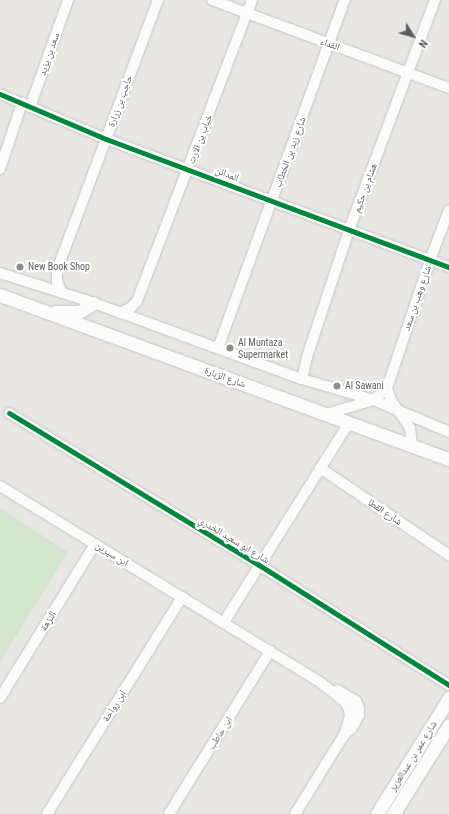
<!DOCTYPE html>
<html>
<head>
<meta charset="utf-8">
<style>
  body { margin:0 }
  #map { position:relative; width:449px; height:814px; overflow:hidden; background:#e9e7e4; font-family:"Roboto Condensed","Noto Naskh Arabic",sans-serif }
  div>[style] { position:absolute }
  .green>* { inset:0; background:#d3e5cf }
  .roads { filter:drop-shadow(0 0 1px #c5c5c5) drop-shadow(0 0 1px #c5c5c5) }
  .minor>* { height:10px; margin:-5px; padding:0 5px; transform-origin:5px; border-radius:5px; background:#fcfbfb }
  .tertiary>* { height:13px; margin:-6.5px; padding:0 6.5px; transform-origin:6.5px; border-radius:6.5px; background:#fcfbfb }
  .cycleway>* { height:5px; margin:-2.5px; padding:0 2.5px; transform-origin:2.5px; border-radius:2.5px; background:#00873e }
  .dots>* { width:11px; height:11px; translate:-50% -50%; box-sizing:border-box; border:2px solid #fff; border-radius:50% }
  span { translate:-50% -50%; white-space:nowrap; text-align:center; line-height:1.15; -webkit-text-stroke:4px #fff; paint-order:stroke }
  .street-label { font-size:10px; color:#595e62 }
  .poi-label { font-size:10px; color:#595e62 }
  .left { translate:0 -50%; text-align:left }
  .north { position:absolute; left:393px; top:16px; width:40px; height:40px; -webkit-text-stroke:3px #fff; paint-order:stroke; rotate:127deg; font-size:11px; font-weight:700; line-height:16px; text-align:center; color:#595e62 }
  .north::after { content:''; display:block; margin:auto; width:14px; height:18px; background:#595e62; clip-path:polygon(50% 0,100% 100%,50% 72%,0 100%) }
</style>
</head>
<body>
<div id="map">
  <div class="green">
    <div style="clip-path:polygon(0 508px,68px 552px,0 662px)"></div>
  </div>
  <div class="roads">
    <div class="minor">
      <div style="left:212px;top:0;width:253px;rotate:20.4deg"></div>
      <div style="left:0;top:94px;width:115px;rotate:23deg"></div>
      <div style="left:106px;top:139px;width:366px;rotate:20.5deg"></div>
      <div style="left:30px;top:107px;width:114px;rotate:-70.4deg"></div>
      <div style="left:0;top:169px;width:70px;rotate:-71.6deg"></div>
      <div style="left:0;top:273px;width:99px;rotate:17.7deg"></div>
      <div style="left:94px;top:303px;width:221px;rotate:20.1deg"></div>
      <div style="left:302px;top:379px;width:75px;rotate:16.3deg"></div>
      <div style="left:374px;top:400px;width:82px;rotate:23.1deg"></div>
      <div style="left:62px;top:293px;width:12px;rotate:-114deg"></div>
      <div style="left:57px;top:282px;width:12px;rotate:-90deg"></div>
      <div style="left:57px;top:270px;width:288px;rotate:-69.5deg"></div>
      <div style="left:119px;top:313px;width:12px;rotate:-24deg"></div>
      <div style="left:130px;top:308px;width:10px;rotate:-45deg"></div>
      <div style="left:137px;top:301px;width:322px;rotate:-69.1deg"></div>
      <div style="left:218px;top:348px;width:370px;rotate:-70deg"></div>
      <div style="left:302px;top:379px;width:23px;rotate:-77deg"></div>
      <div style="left:307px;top:357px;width:134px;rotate:-71.7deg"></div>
      <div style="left:349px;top:230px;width:246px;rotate:-69.5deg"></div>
      <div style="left:387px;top:388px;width:13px;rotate:72deg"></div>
      <div style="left:391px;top:400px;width:34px;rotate:56deg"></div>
      <div style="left:410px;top:428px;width:16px;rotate:83deg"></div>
      <div style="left:9px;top:413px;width:293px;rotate:31.3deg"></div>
      <div style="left:259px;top:565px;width:225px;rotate:32.3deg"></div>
      <div style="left:326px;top:414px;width:50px;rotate:-16.3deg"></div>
      <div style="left:374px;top:400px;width:18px;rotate:-43deg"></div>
      <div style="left:387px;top:388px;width:135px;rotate:-71.4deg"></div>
      <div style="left:430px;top:260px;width:53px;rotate:-69.2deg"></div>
      <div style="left:320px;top:468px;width:156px;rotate:34deg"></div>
      <div style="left:0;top:486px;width:377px;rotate:31.5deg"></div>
      <div style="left:321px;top:683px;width:31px;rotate:38deg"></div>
      <div style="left:345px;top:702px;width:8px;rotate:60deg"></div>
      <div style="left:349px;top:709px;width:8px;rotate:83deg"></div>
      <div style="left:350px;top:717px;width:19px;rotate:108deg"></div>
      <div style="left:224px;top:622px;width:235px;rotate:-57.9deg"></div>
      <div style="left:0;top:698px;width:181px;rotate:-58.3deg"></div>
      <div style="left:47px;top:814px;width:256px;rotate:-58.1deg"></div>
      <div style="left:169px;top:814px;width:192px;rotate:-58.2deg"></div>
      <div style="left:295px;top:814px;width:93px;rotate:-58.2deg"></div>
      <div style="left:344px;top:735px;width:9px;rotate:-41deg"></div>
      <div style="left:351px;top:729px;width:16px;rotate:-60deg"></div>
      <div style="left:359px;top:715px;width:7px;rotate:-90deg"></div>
      <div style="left:359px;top:708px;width:8px;rotate:-113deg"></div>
      <div style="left:356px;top:701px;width:21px;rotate:-149deg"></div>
    </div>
    <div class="tertiary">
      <div style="left:0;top:295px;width:478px;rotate:20.1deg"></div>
      <div style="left:55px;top:312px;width:24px"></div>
      <div style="left:79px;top:312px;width:17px;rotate:-31deg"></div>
      <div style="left:377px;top:814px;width:137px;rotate:-58.2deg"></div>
      <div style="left:393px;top:814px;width:105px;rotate:-57.8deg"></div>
    </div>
  </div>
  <div class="cycleway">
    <div style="left:0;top:94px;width:115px;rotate:23deg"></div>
    <div style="left:106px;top:139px;width:366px;rotate:20.5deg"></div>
    <div style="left:9px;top:413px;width:293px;rotate:31.3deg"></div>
    <div style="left:259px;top:565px;width:225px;rotate:32.3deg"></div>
  </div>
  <div class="dots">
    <div style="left:20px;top:267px;background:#8b8e90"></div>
    <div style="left:230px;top:348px;background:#8b8e90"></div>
    <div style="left:337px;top:386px;background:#8b8e90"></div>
  </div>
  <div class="street-label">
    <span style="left:330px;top:44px;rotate:20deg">الفداء</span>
    <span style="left:49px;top:54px;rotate:-71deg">سعد بن يزيد</span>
    <span style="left:120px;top:101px;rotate:-70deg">حاجب بن زرارة</span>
    <span style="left:200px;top:139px;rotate:-69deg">خباب بن الارت</span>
    <span style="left:290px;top:152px;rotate:-70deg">شارع زيد بن الخطاب</span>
    <span style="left:227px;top:174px;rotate:21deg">المدائن</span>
    <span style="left:365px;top:188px;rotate:-70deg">هشام بن حكيم</span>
    <span style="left:417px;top:298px;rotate:-71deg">شارع وهب بن سعد</span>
    <span style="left:225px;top:377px;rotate:20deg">شارع الزبارة</span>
    <span style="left:385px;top:512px;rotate:34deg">شارع القطا</span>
    <span style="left:234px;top:540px;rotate:31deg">شارع ابو سعيد الخدري</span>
    <span style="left:112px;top:554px;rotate:32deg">ابن سيرين</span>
    <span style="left:48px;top:621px;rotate:-58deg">النزهة</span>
    <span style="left:114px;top:706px;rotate:-58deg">ابن رواحة</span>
    <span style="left:220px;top:733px;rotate:-58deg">ابن حاطب</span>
    <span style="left:413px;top:756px;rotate:-58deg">شارع عمر بن عبدالعزيز</span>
  </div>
  <div class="poi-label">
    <span class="left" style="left:28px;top:267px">New Book Shop</span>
    <span class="left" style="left:238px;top:348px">Al Muntaza<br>Supermarket</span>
    <span class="left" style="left:345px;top:386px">Al Sawani</span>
  </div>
  <div class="north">N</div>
</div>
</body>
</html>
